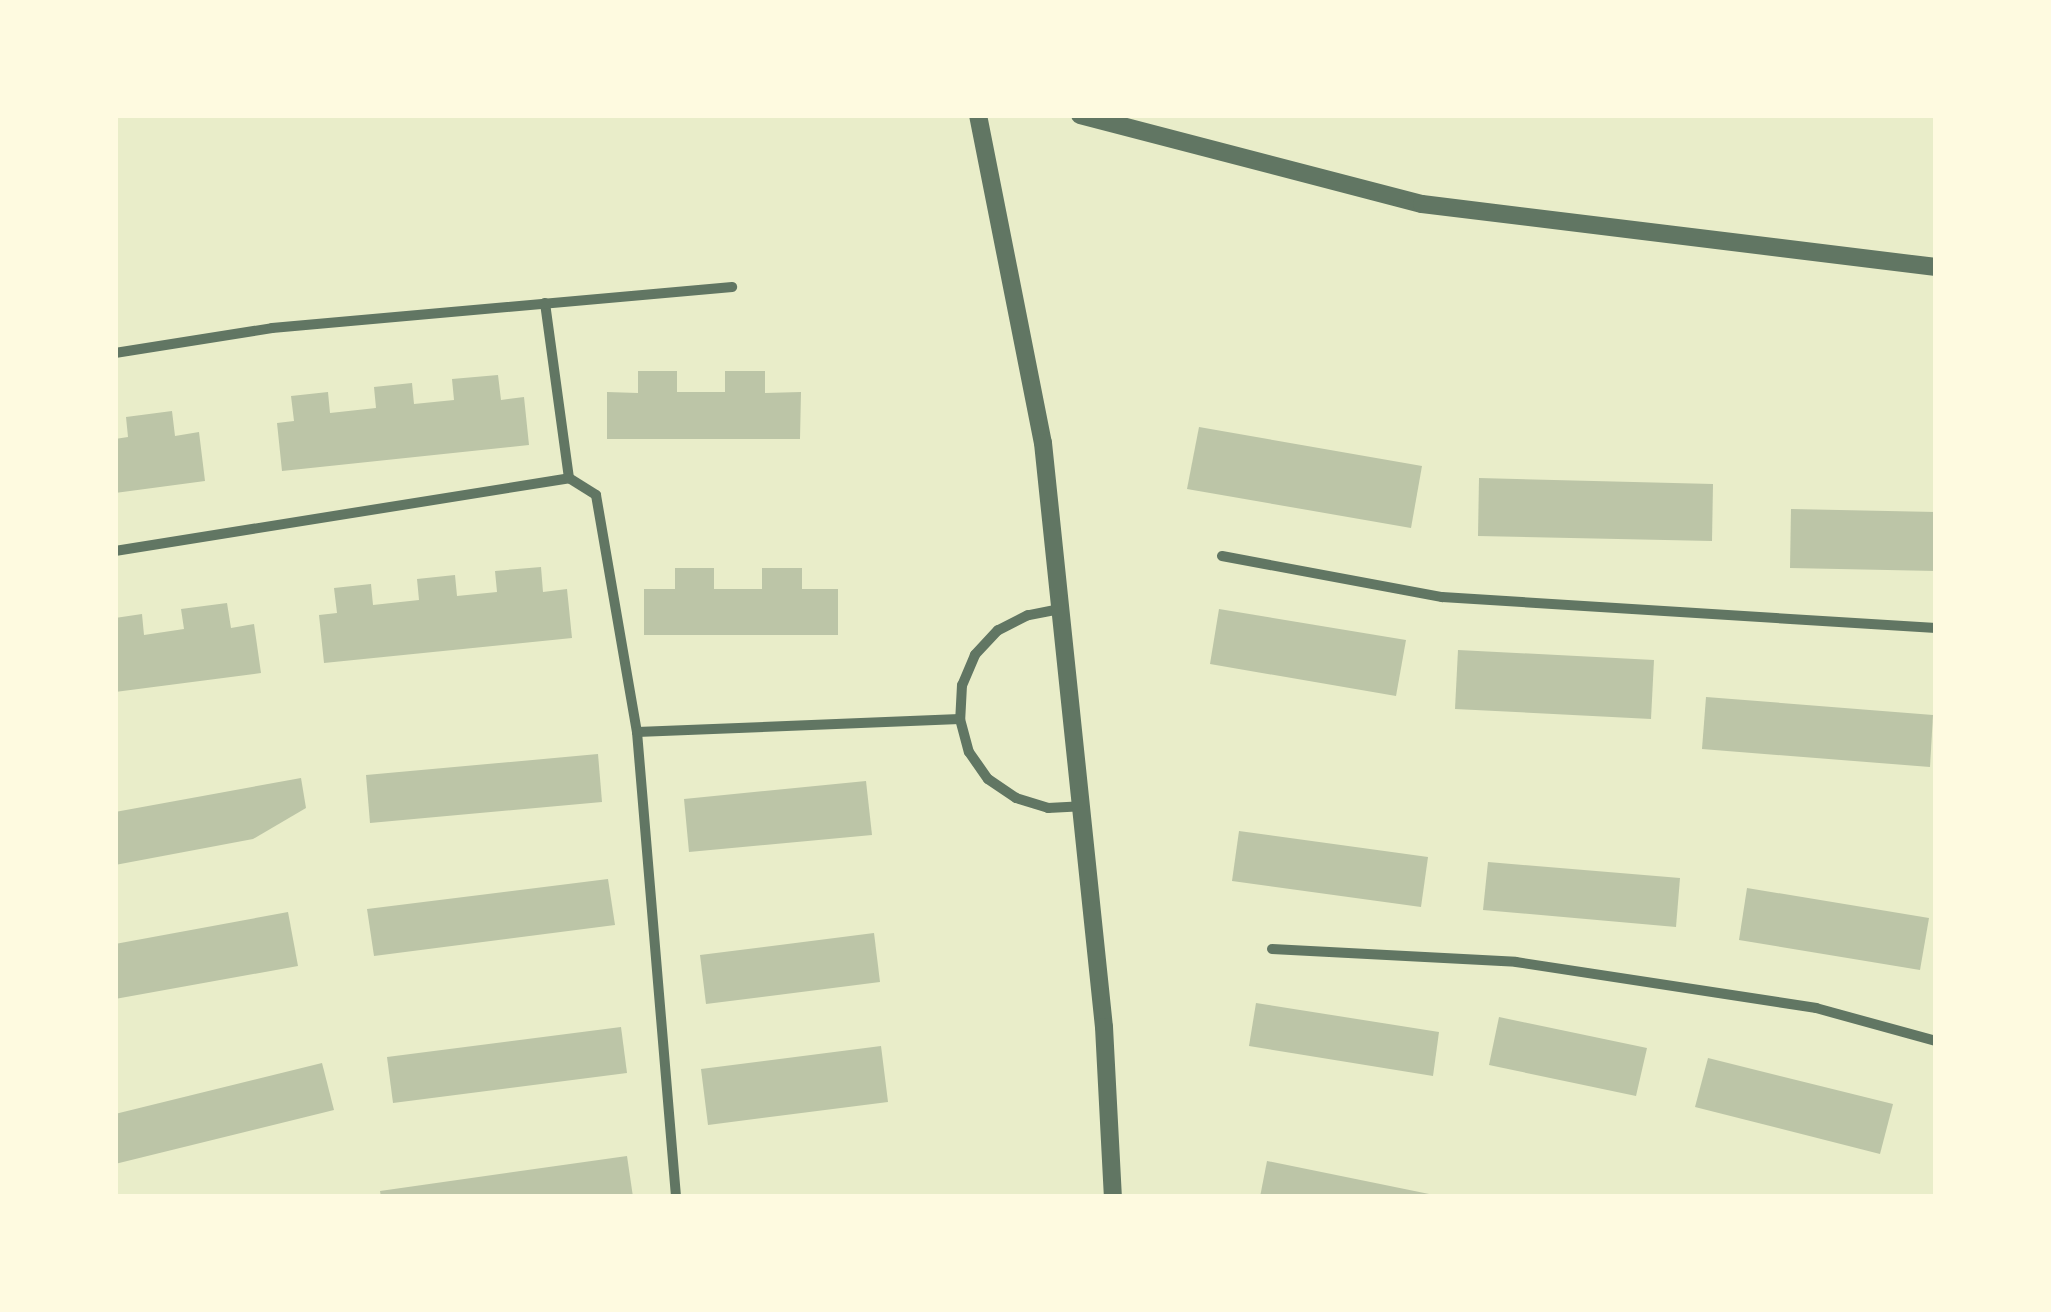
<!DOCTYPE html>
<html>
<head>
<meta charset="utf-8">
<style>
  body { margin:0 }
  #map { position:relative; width:2051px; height:1312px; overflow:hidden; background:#e9edc9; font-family:Arial,sans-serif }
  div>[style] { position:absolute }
  .building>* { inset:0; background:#bcc5a7 }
  .minor>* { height:10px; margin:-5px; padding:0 5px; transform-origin:5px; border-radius:5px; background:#617663 }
  .tertiary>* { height:18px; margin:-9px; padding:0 9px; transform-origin:9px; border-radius:9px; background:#617663 }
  span { translate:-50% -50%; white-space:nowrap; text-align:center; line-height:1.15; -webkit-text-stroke:9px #fefae0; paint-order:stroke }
  .frame { position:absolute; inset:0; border:118px solid #fefae0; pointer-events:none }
</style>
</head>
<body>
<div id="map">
  <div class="building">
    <div style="clip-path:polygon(638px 371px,677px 371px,677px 392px,725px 392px,725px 371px,765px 371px,765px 393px,801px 392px,800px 439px,607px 439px,607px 392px,638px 393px)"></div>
    <div style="clip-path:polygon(498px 375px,501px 400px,524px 397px,529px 445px,282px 471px,277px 423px,294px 421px,291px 396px,328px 392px,330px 413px,376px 408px,374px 387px,412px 383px,414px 404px,454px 400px,452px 379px)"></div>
    <div style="clip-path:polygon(172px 411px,175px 436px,199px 432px,205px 481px,115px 493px,115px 439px,128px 437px,126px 417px)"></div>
    <div style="clip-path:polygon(1199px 427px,1422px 466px,1411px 528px,1187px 489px)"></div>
    <div style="clip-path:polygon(1479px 478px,1713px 484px,1712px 541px,1478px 536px)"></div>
    <div style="clip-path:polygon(1791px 509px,1936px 512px,1936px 571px,1790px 568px)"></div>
    <div style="clip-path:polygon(541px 567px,543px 592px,567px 589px,572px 638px,324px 663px,319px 615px,337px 613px,334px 588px,371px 584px,373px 605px,419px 600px,417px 579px,455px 575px,457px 596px,497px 592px,495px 571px)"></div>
    <div style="clip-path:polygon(675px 568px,714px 568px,714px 589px,762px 589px,762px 568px,802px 568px,802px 589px,838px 589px,838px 635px,644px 635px,644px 589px,675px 589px)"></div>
    <div style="clip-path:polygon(227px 603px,231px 628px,254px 624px,261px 673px,115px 692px,115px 618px,142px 614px,144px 635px,184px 629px,181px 609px)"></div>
    <div style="clip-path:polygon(1219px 609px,1406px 640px,1396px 696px,1210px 664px)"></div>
    <div style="clip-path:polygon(1458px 650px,1654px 660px,1651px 719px,1455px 709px)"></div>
    <div style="clip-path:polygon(1706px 697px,1933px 715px,1930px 767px,1702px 749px)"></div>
    <div style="clip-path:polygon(598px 754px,602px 802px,370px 823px,366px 775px)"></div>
    <div style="clip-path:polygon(301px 778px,306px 808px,253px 839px,115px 865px,115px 812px)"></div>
    <div style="clip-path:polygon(866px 781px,872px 835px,689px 852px,684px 799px)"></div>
    <div style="clip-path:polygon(1239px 831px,1428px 857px,1421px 907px,1232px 881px)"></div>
    <div style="clip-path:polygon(1488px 862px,1680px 878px,1676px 927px,1483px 910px)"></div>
    <div style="clip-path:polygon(608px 879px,615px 925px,374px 956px,367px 909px)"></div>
    <div style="clip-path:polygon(1747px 888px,1929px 918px,1920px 970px,1739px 940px)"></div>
    <div style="clip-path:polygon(288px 912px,298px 966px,115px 999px,115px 944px)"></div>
    <div style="clip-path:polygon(874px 933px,880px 982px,706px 1004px,700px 955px)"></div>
    <div style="clip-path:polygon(1256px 1003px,1439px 1032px,1433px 1076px,1249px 1046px)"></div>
    <div style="clip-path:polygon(1499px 1017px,1647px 1048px,1636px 1096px,1489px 1065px)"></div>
    <div style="clip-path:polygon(621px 1027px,627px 1073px,393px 1103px,387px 1057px)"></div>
    <div style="clip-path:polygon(881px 1046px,888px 1102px,708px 1125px,701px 1069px)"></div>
    <div style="clip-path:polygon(1708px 1058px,1893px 1104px,1880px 1154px,1695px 1107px)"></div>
    <div style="clip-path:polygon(322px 1063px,334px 1110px,115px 1164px,115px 1114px)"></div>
    <div style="clip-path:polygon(627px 1156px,633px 1197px,381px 1197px,380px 1191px)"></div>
    <div style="clip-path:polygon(1267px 1161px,1434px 1195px,1434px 1197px,1260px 1197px)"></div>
  </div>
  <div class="minor">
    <div style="left:545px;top:303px;width:177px;rotate:82.2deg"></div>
    <div style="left:115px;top:353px;width:159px;rotate:-9deg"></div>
    <div style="left:272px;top:328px;width:462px;rotate:-5.1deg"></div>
    <div style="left:115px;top:551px;width:460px;rotate:-9.1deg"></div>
    <div style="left:569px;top:478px;width:32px;rotate:32deg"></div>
    <div style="left:596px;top:495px;width:241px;rotate:80.2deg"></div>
    <div style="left:637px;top:732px;width:467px;rotate:85.2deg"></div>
    <div style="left:1222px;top:556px;width:224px;rotate:10.6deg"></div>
    <div style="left:1442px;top:597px;width:495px;rotate:3.6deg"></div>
    <div style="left:1060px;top:609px;width:33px;rotate:169deg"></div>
    <div style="left:1028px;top:615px;width:34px;rotate:153deg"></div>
    <div style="left:998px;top:630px;width:34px;rotate:133deg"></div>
    <div style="left:975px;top:655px;width:33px;rotate:113deg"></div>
    <div style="left:962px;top:685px;width:34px;rotate:93deg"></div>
    <div style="left:960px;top:719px;width:34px;rotate:75deg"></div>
    <div style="left:969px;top:752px;width:33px;rotate:55deg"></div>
    <div style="left:988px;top:779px;width:34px;rotate:34deg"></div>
    <div style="left:1016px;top:798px;width:34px;rotate:17deg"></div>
    <div style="left:1048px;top:808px;width:33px;rotate:-3deg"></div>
    <div style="left:637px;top:732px;width:323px;rotate:-2.3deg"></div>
    <div style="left:1272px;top:949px;width:244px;rotate:3deg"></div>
    <div style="left:1516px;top:962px;width:304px;rotate:8.7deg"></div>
    <div style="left:1816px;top:1008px;width:124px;rotate:15.4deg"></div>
  </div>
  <div class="tertiary">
    <div style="left:978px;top:115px;width:334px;rotate:78.8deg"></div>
    <div style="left:1043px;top:443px;width:587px;rotate:84.04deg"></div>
    <div style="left:1104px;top:1027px;width:170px;rotate:87deg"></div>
    <div style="left:1080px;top:115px;width:353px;rotate:14.6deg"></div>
    <div style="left:1422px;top:204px;width:518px;rotate:6.99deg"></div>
  </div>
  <div class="frame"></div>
</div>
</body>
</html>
